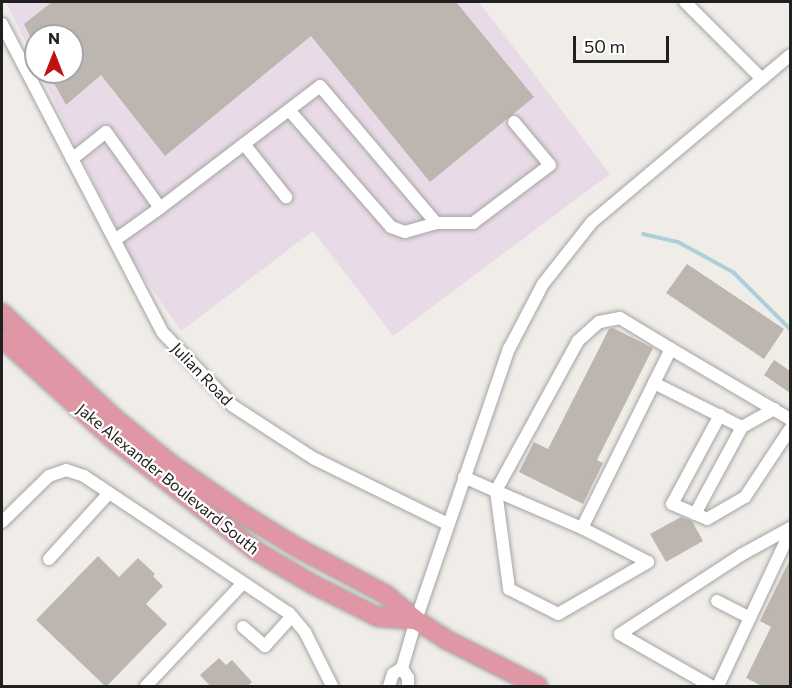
<!DOCTYPE html>
<html>
<head>
<meta charset="utf-8">
<style>
  body { margin:0 }
  #map { position:relative; width:792px; height:688px; overflow:hidden; background:#f0ede8; font-family:Commissioner,sans-serif }
  div>[style] { position:absolute }
  .industrial>* { inset:0; background:#e8dae6 }
  .stream>* { height:4px; margin:-2px; padding:0 2px; transform-origin:2px; border-radius:2px; background:#accfda }
  .building>* { inset:0; background:#bdb6b0 }
  .roads { filter:drop-shadow(0 0 2px #a4a4a4) drop-shadow(0 0 2px #a4a4a4) }
  .minor>* { height:12px; margin:-6px; padding:0 6px; transform-origin:6px; border-radius:6px; background:#fff }
  .highway>* { height:18px; margin:-9px; padding:0 9px; transform-origin:9px; border-radius:9px; background:#e096a4 }
  span { translate:-50% -50%; white-space:nowrap; text-align:center; line-height:1.15; -webkit-text-stroke:4.5px #fff; paint-order:stroke }
  .street-label { font-size:16px; color:#202020 }
  .frame { position:absolute; inset:0; border:3px solid #202020; pointer-events:none }
  .north { position:absolute; left:24px; top:24px; width:60px; height:60px; box-sizing:border-box; background:#fff; border:2px solid #a6a6a6; border-radius:50%; rotate:0deg; font-size:16px; font-weight:700; line-height:24px; text-align:center; color:#202020 }
  .north::after { content:''; display:block; margin:auto; width:21px; height:27px; background:#c01211; clip-path:polygon(50% 0,100% 100%,50% 72%,0 100%) }
  .scale { position:absolute; left:573px; top:36px; width:96px; height:27px; box-sizing:border-box; border:3px solid #202020; border-top:0; padding-left:8px; font-size:18px; line-height:21px; white-space:nowrap; color:#202020; -webkit-text-stroke:4px #fff; paint-order:stroke }
</style>
</head>
<body>
<div id="map">
  <div class="industrial">
    <div style="clip-path:polygon(6px 2px,479px 2px,610px 174px,393px 336px,313px 231px,181px 331px,133px 262px,40px 72px,72px 72px,72px 36px,36px 36px,36px 63px)"></div>
  </div>
  <div class="stream">
    <div style="left:643px;top:234px;width:36px;rotate:13deg"></div>
    <div style="left:678px;top:242px;width:63px;rotate:28.6deg"></div>
    <div style="left:733px;top:272px;width:81px;rotate:45deg"></div>
  </div>
  <div class="building">
    <div style="clip-path:polygon(52px 2px,456px 2px,534px 97px,430px 182px,311px 36px,165px 156px,101px 75px,66px 105px,48px 72px,72px 72px,72px 36px,30px 36px,24px 24px)"></div>
    <div style="clip-path:polygon(687px 264px,784px 329px,764px 359px,666px 293px)"></div>
    <div style="clip-path:polygon(613px 328px,653px 348px,597px 460px,603px 463px,583px 504px,519px 472px,534px 442px,548px 449px,609px 329px)"></div>
    <div style="clip-path:polygon(774px 360px,790px 371px,790px 393px,764px 375px)"></div>
    <div style="clip-path:polygon(681px 517px,692px 521px,703px 541px,666px 562px,650px 534px)"></div>
    <div style="clip-path:polygon(98px 556px,119px 577px,138px 558px,155px 574px,153px 576px,163px 586px,146px 604px,167px 624px,106px 687px,36px 620px)"></div>
    <div style="clip-path:polygon(790px 559px,790px 687px,764px 687px,746px 678px,771px 627px,760px 621px)"></div>
    <div style="clip-path:polygon(219px 658px,226px 665px,232px 660px,252px 682px,247px 687px,211px 687px,200px 675px)"></div>
  </div>
  <div class="roads">
    <div class="minor">
      <div style="left:685px;top:2px;width:109px;rotate:45deg"></div>
      <div style="left:2px;top:24px;width:348px;rotate:62.5deg"></div>
      <div style="left:163px;top:333px;width:101px;rotate:46.2deg"></div>
      <div style="left:233px;top:406px;width:95px;rotate:33deg"></div>
      <div style="left:313px;top:458px;width:150px;rotate:26.1deg"></div>
      <div style="left:289px;top:110px;width:155px;rotate:48.9deg"></div>
      <div style="left:391px;top:227px;width:15px;rotate:20deg"></div>
      <div style="left:405px;top:232px;width:32px;rotate:-16deg"></div>
      <div style="left:244px;top:144px;width:68px;rotate:51.6deg"></div>
      <div style="left:72px;top:159px;width:43px;rotate:-38.5deg"></div>
      <div style="left:106px;top:132px;width:93px;rotate:54.6deg"></div>
      <div style="left:160px;top:208px;width:55px;rotate:144.6deg"></div>
      <div style="left:160px;top:208px;width:201px;rotate:-37.3deg"></div>
      <div style="left:320px;top:86px;width:180px;rotate:49.7deg"></div>
      <div style="left:436px;top:223px;width:37px"></div>
      <div style="left:473px;top:223px;width:96px;rotate:-37deg"></div>
      <div style="left:550px;top:165px;width:56px;rotate:-129.9deg"></div>
      <div style="left:671px;top:349px;width:138px;rotate:30.5deg"></div>
      <div style="left:654px;top:383px;width:98px;rotate:26.6deg"></div>
      <div style="left:742px;top:427px;width:37px;rotate:-29deg"></div>
      <div style="left:720px;top:415px;width:101px;rotate:118.3deg"></div>
      <div style="left:672px;top:504px;width:38px;rotate:23deg"></div>
      <div style="left:707px;top:519px;width:44px;rotate:-30.1deg"></div>
      <div style="left:745px;top:497px;width:82px;rotate:-56.5deg"></div>
      <div style="left:464px;top:477px;width:35px;rotate:24deg"></div>
      <div style="left:496px;top:491px;width:94px;rotate:23.3deg"></div>
      <div style="left:582px;top:528px;width:200px;rotate:-63.6deg"></div>
      <div style="left:671px;top:349px;width:60px;rotate:-148.7deg"></div>
      <div style="left:620px;top:318px;width:21px;rotate:169deg"></div>
      <div style="left:599px;top:322px;width:28px;rotate:138deg"></div>
      <div style="left:578px;top:341px;width:171px;rotate:118.7deg"></div>
      <div style="left:496px;top:491px;width:99px;rotate:82.4deg"></div>
      <div style="left:509px;top:589px;width:55px;rotate:27deg"></div>
      <div style="left:558px;top:614px;width:104px;rotate:-30deg"></div>
      <div style="left:648px;top:562px;width:74px;rotate:-152.7deg"></div>
      <div style="left:695px;top:514px;width:99px;rotate:-61.6deg"></div>
      <div style="left:2px;top:522px;width:66px;rotate:-44.4deg"></div>
      <div style="left:49px;top:476px;width:18px;rotate:-19deg"></div>
      <div style="left:66px;top:470px;width:19px;rotate:18deg"></div>
      <div style="left:84px;top:476px;width:247px;rotate:33.8deg"></div>
      <div style="left:289px;top:613px;width:25px;rotate:50deg"></div>
      <div style="left:305px;top:632px;width:60px;rotate:63.4deg"></div>
      <div style="left:49px;top:559px;width:89px;rotate:-47.7deg"></div>
      <div style="left:717px;top:601px;width:37px;rotate:27deg"></div>
      <div style="left:243px;top:627px;width:29px;rotate:41deg"></div>
      <div style="left:265px;top:646px;width:40px;rotate:-48deg"></div>
      <div style="left:402px;top:668px;width:12px;rotate:59deg"></div>
      <div style="left:408px;top:678px;width:8px;rotate:90deg"></div>
      <div style="left:146px;top:686px;width:140px;rotate:-46.7deg"></div>
      <div style="left:389px;top:686px;width:13px;rotate:-72deg"></div>
      <div style="left:393px;top:674px;width:11px;rotate:-34deg"></div>
      <div style="left:402px;top:668px;width:50px;rotate:-73.7deg"></div>
      <div style="left:416px;top:620px;width:287px;rotate:-71.1deg"></div>
      <div style="left:509px;top:349px;width:73px;rotate:-62.4deg"></div>
      <div style="left:543px;top:284px;width:79px;rotate:-51.7deg"></div>
      <div style="left:592px;top:222px;width:259px;rotate:-40.1deg"></div>
      <div style="left:711px;top:686px;width:105px;rotate:-150.3deg"></div>
      <div style="left:620px;top:634px;width:145px;rotate:-33.1deg"></div>
      <div style="left:741px;top:555px;width:56px;rotate:-28.9deg"></div>
      <div style="left:718px;top:686px;width:170px;rotate:-64.9deg"></div>
    </div>
    <div class="highway">
      <div style="left:2px;top:313px;width:152px;rotate:43.1deg"></div>
      <div style="left:113px;top:417px;width:76px;rotate:39.1deg"></div>
      <div style="left:172px;top:465px;width:84px;rotate:34.8deg"></div>
      <div style="left:241px;top:513px;width:67px;rotate:31.6deg"></div>
      <div style="left:298px;top:548px;width:98px;rotate:27.9deg"></div>
      <div style="left:385px;top:594px;width:40px;rotate:40deg"></div>
      <div style="left:416px;top:620px;width:37px;rotate:33deg"></div>
      <div style="left:447px;top:640px;width:102px;rotate:26.8deg"></div>
      <div style="left:2px;top:338px;width:149px;rotate:42.3deg"></div>
      <div style="left:112px;top:438px;width:183px;rotate:38.1deg"></div>
      <div style="left:256px;top:551px;width:67px;rotate:30.4deg"></div>
      <div style="left:314px;top:585px;width:72px;rotate:26.6deg"></div>
      <div style="left:378px;top:617px;width:38px;rotate:5deg"></div>
    </div>
  </div>
  <div class="street-label">
    <span style="left:202px;top:374px;rotate:46deg">Julian Road</span>
    <span style="left:168px;top:479px;rotate:39deg">Jake Alexander Boulevard South</span>
  </div>
  <div class="frame"></div>
  <div class="north">N</div>
  <div class="scale">50 m</div>
</div>
</body>
</html>
